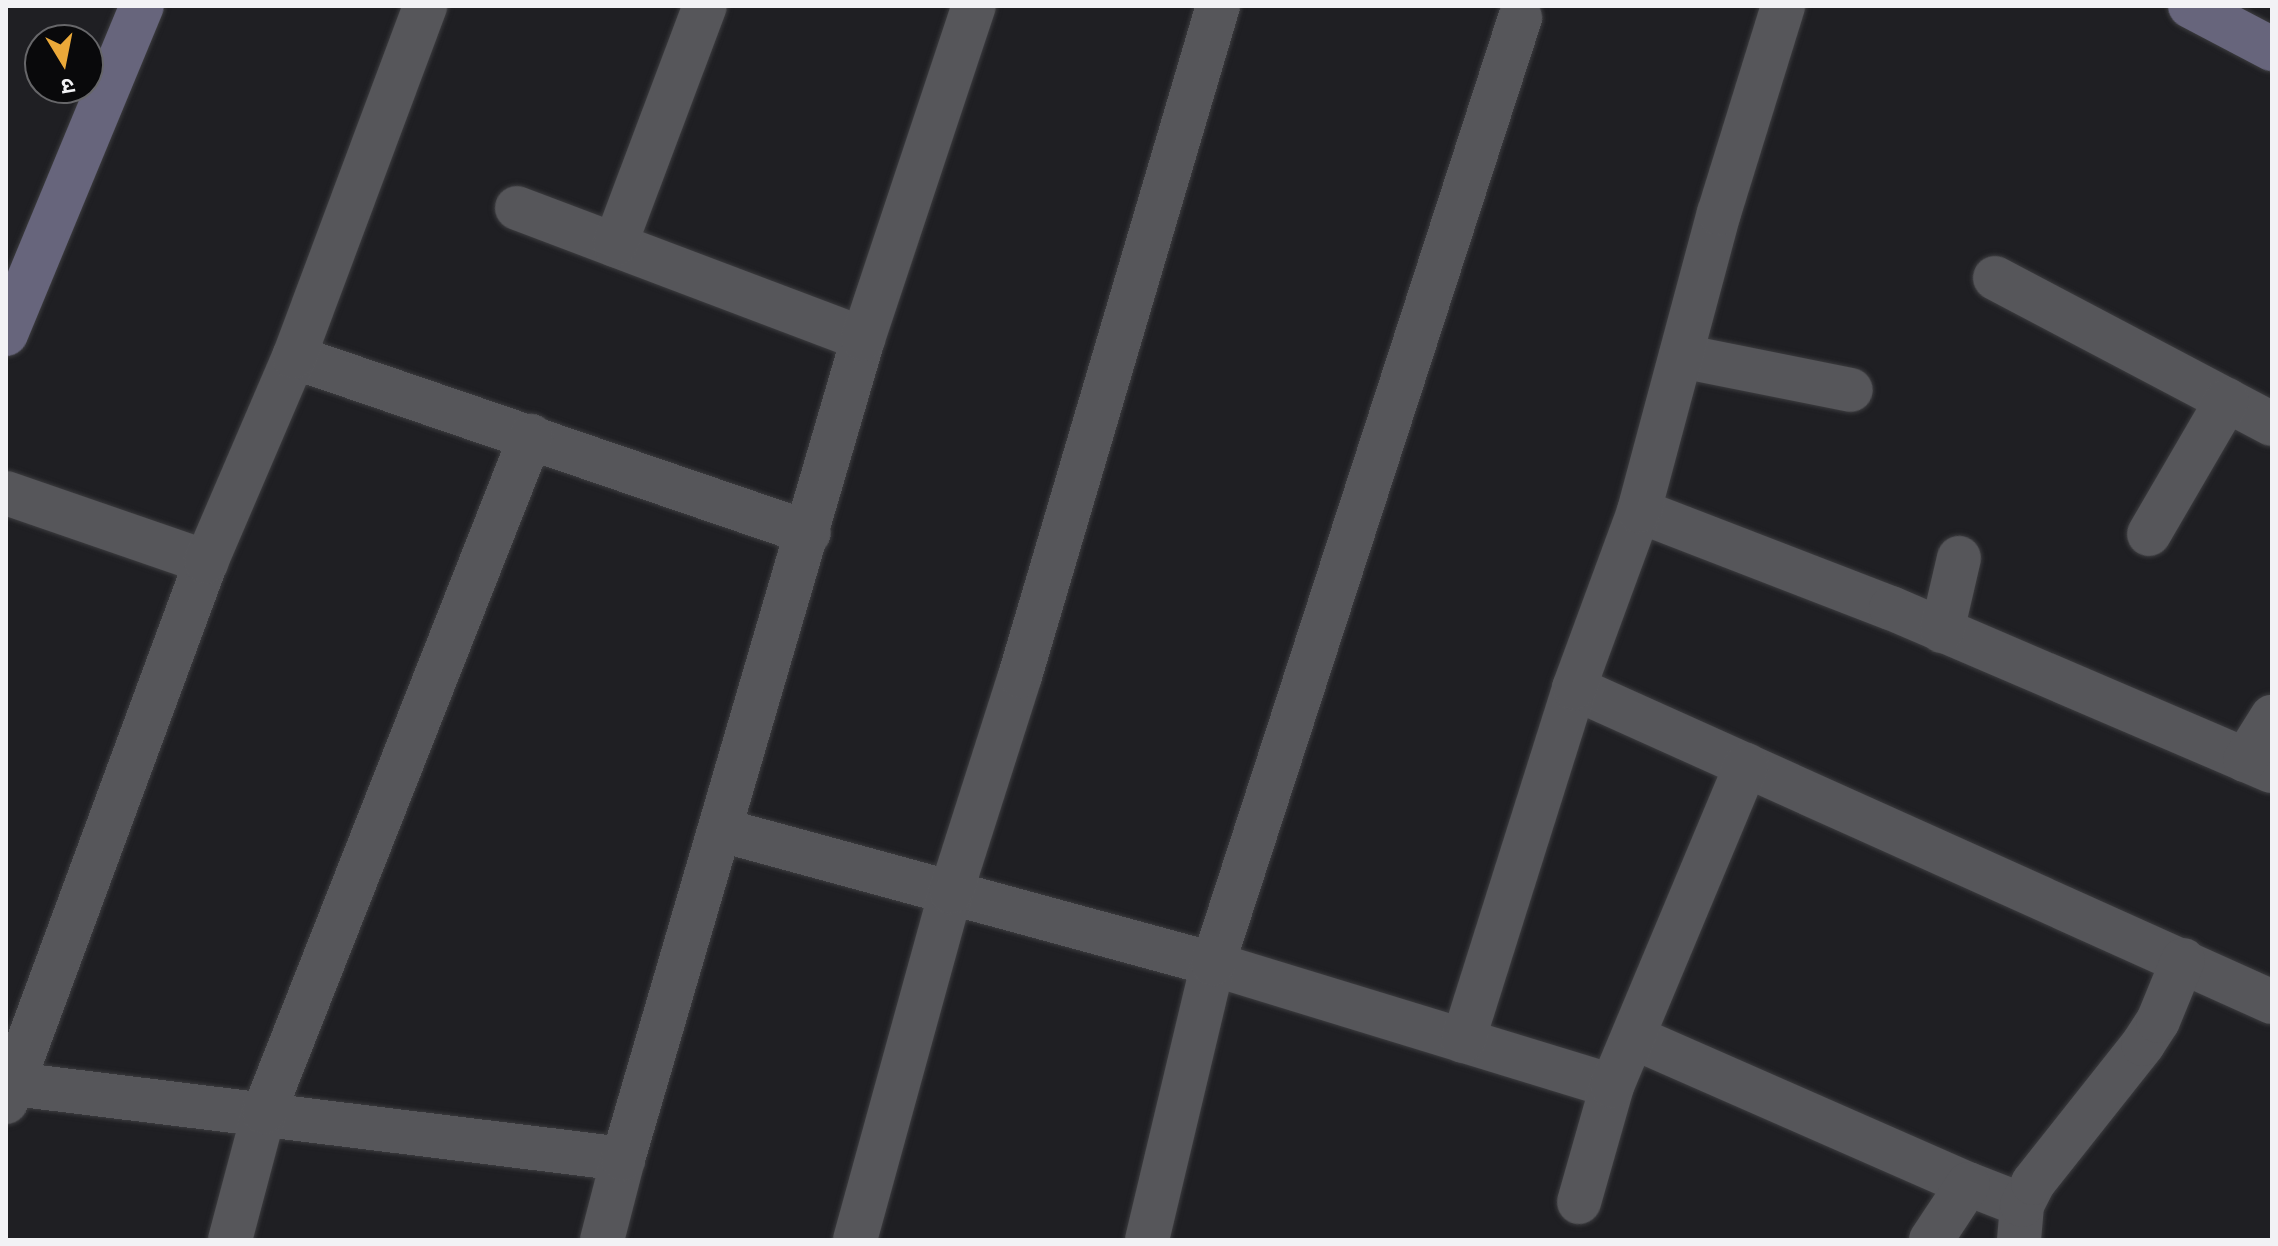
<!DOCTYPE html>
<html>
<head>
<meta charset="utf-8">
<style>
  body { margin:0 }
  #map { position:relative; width:2278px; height:1246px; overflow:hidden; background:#1f1f23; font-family:"Fira Sans","Noto Sans Devanagari",sans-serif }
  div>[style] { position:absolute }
  .roads { filter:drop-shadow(0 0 2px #3c3c3f) drop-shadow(0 0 2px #3c3c3f) }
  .street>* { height:44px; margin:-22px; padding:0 22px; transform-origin:22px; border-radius:22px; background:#56565a }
  .secondary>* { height:44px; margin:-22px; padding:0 22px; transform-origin:22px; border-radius:22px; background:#67657c }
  span { translate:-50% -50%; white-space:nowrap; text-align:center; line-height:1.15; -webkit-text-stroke:8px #09090b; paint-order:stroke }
  .frame { position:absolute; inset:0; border:8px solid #f2f2f5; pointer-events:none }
  .north { position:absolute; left:24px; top:24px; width:80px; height:80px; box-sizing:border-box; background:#09090b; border:2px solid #666669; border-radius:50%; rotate:170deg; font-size:22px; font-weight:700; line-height:32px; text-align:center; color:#f2f2f5 }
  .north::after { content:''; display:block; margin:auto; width:28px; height:36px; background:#eba939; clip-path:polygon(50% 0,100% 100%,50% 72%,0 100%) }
</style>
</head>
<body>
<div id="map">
  <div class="roads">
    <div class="street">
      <div style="left:517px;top:208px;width:370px;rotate:20.7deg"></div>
      <div style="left:615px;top:245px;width:255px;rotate:-69.4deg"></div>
      <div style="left:1995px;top:278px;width:313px;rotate:27.8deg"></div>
      <div style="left:1681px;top:356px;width:173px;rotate:11.3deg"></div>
      <div style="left:294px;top:357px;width:544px;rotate:18.87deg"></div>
      <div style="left:6px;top:493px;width:212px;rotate:19deg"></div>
      <div style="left:1639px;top:511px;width:270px;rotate:21.1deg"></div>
      <div style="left:1891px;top:608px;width:414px;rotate:23.2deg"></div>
      <div style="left:2149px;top:534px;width:155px;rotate:-59.8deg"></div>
      <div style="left:1942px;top:631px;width:75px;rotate:-76.9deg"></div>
      <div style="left:1574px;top:688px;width:765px;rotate:24.22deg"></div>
      <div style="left:2245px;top:760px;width:51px;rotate:-57.9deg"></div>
      <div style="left:721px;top:830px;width:510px;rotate:15.24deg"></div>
      <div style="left:1213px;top:964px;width:417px;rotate:17deg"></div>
      <div style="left:1635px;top:1038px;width:364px;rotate:23.7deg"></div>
      <div style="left:1968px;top:1184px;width:58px;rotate:21.3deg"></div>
      <div style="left:1463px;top:1041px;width:370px;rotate:-72.5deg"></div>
      <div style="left:1574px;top:688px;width:189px;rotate:-69.8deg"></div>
      <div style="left:1639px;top:511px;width:309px;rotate:-75deg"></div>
      <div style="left:1719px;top:213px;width:217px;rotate:-72.8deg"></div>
      <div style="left:6px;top:1083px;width:622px;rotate:7.02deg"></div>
      <div style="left:623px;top:1159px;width:84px;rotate:104.5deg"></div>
      <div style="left:6px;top:1102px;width:576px;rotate:-69.68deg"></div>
      <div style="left:206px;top:562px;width:223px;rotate:-66.8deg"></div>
      <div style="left:294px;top:357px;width:375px;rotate:-69.5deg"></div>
      <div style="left:623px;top:1159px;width:854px;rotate:-73.69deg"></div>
      <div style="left:863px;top:339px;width:351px;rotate:-71.6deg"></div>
      <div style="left:1579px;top:1202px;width:121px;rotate:-74.1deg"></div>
      <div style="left:1612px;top:1086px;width:348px;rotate:-67.3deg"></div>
      <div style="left:230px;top:1240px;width:132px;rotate:-75.1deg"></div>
      <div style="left:264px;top:1112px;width:727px;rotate:-68.45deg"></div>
      <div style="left:855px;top:1240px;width:361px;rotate:-74.6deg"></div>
      <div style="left:951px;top:892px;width:227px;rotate:-72.3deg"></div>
      <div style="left:1020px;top:676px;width:699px;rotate:-73.54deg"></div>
      <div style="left:1147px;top:1240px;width:284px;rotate:-76.6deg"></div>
      <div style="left:1213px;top:964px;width:995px;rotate:-72.02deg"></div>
      <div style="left:1931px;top:1240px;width:67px;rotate:-56.5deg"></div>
      <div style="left:2019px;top:1240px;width:35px;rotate:-85deg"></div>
      <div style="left:2022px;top:1205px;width:25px;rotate:-63deg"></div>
      <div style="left:2033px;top:1183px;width:177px;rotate:-51.6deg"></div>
      <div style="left:2143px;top:1044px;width:27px;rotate:-57deg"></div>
      <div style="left:2158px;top:1021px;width:66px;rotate:-67.7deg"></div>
    </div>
    <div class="secondary">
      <div style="left:2190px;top:6px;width:93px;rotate:27.7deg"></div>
      <div style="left:6px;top:334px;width:355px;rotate:-67.5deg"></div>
    </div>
  </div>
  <div class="frame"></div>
  <div class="north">उ</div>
</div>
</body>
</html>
